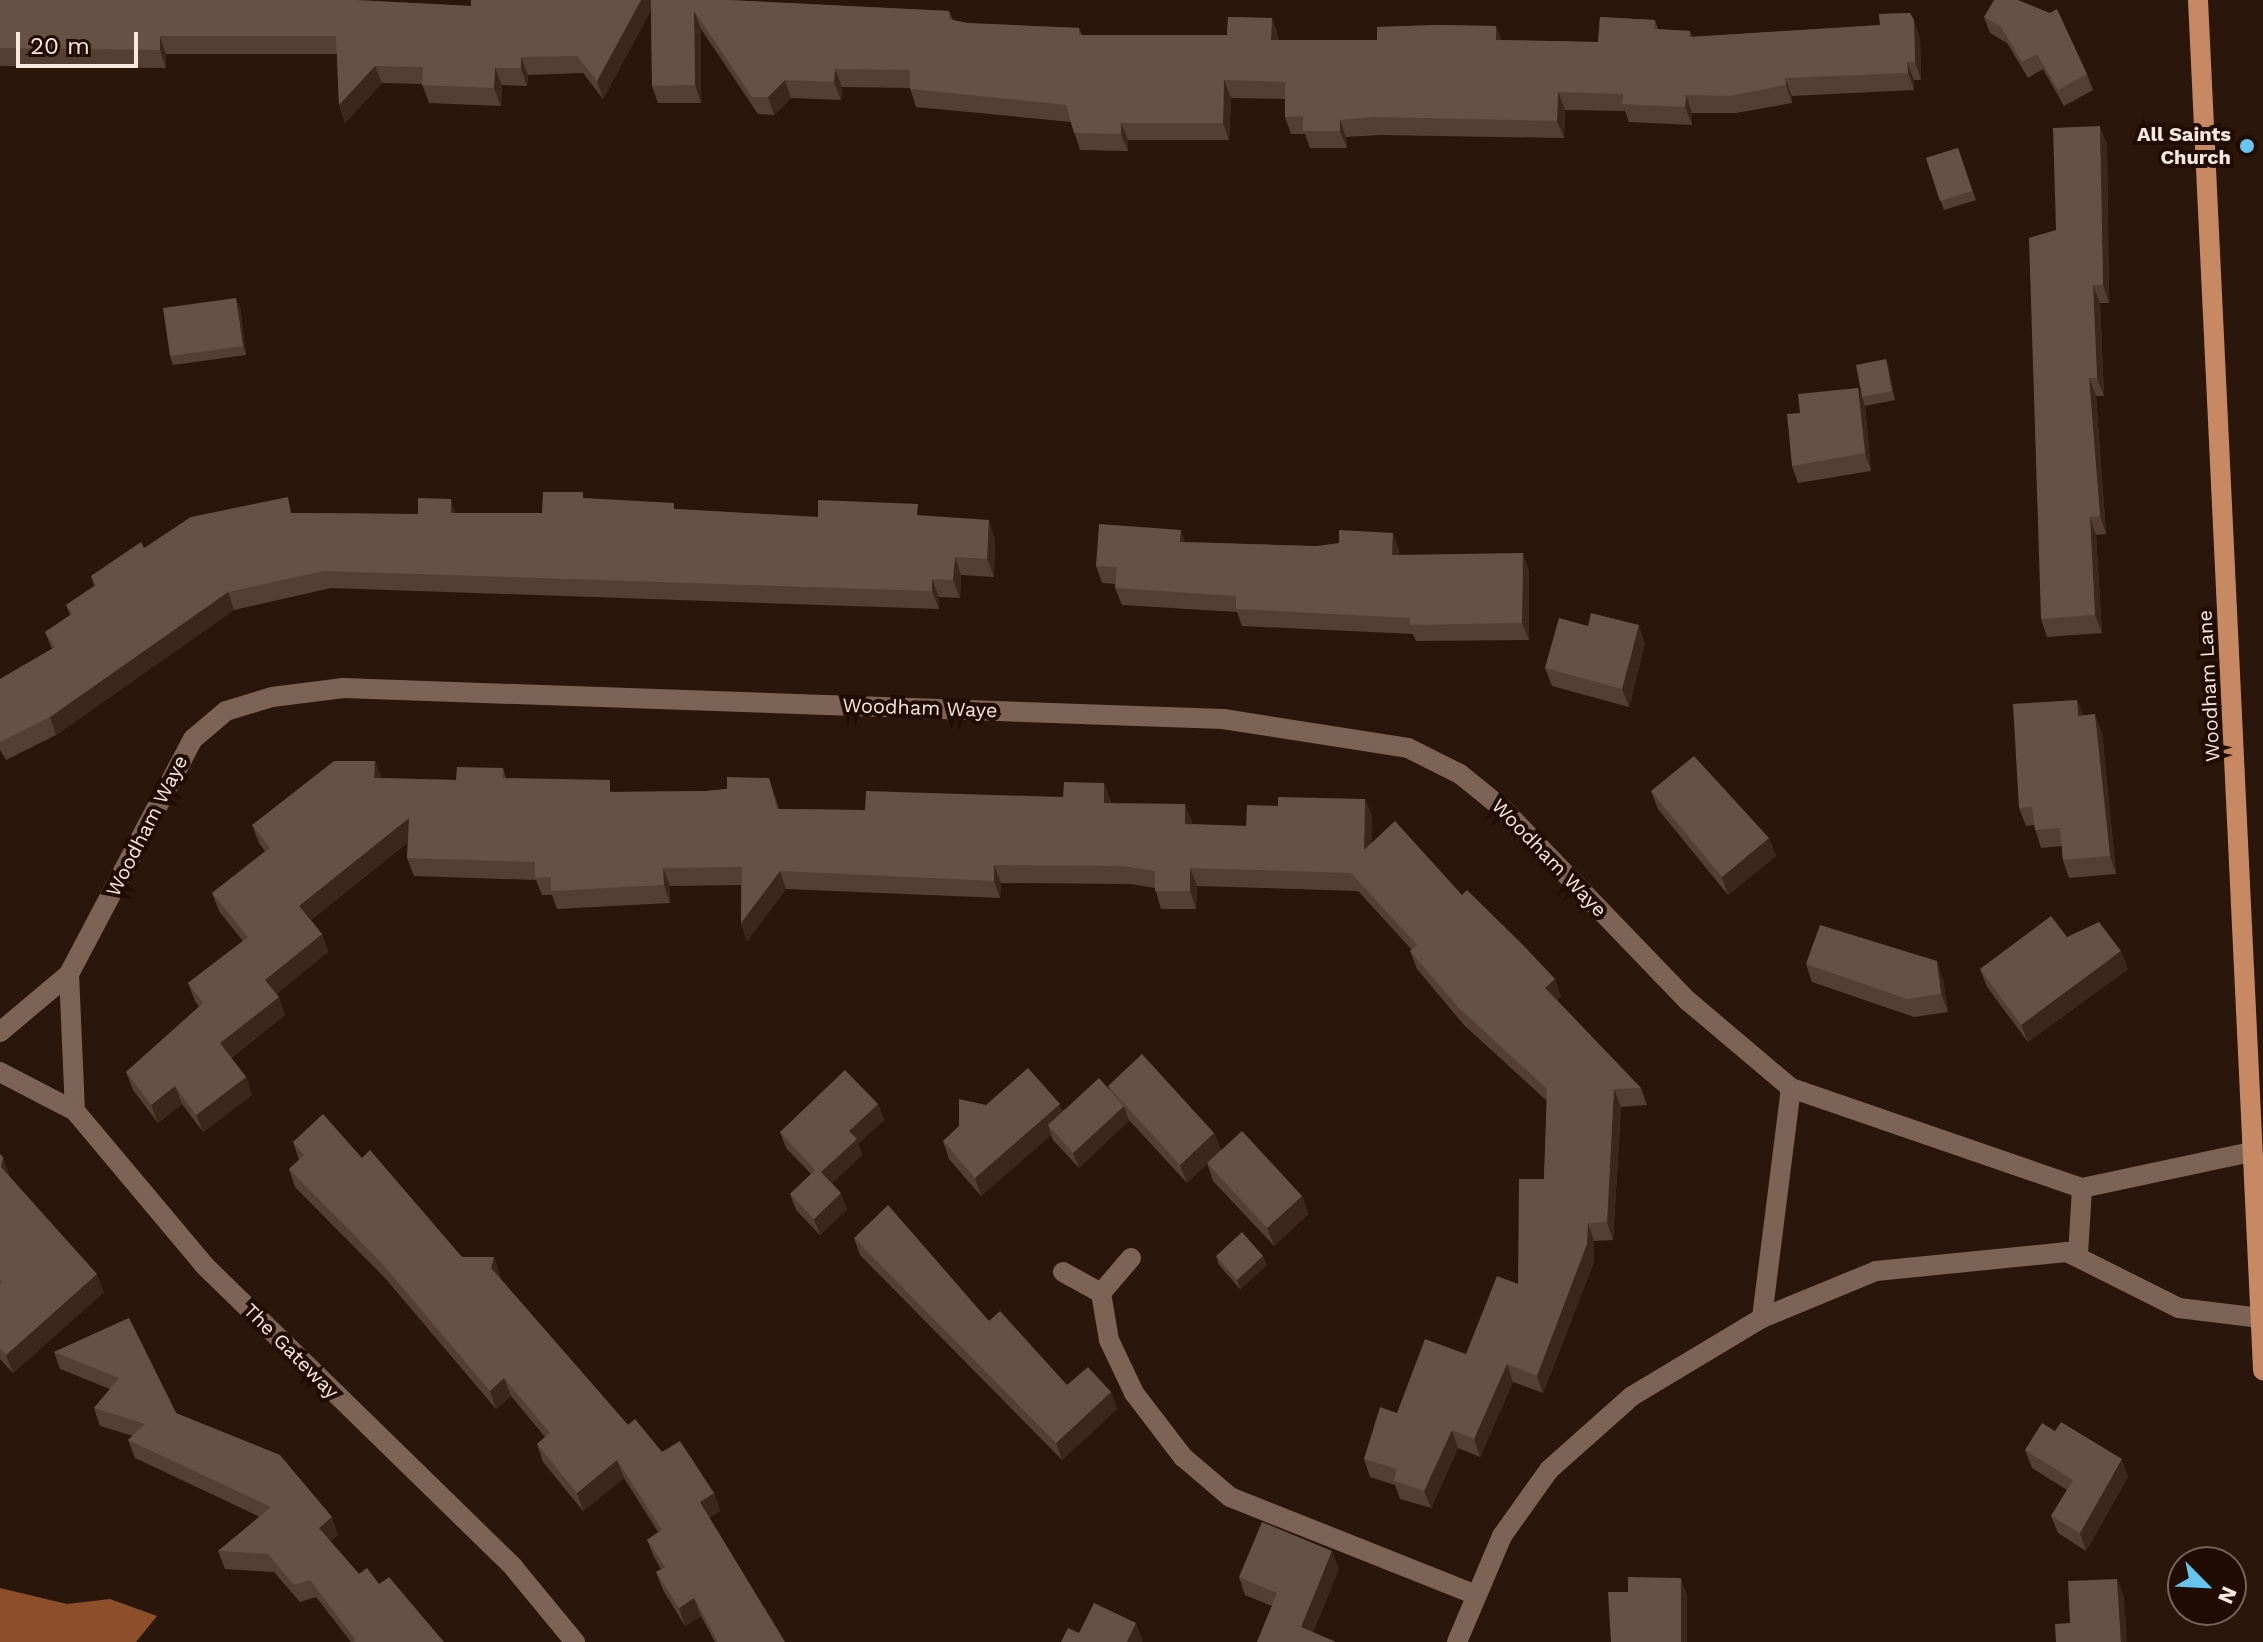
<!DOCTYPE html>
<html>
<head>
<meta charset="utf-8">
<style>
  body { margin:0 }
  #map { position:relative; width:2263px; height:1642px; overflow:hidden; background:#2a160a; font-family:"Work Sans",sans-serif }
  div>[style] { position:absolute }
  .water>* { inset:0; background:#8c4f29 }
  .minor>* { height:20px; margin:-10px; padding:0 10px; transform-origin:10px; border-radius:10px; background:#7c6355 }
  .major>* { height:20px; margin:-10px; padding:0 10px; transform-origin:10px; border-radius:10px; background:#c78864 }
  .wall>* { inset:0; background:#553f33 }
  .shaded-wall>* { inset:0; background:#3d271b }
  .building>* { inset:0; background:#665145 }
  .dots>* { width:22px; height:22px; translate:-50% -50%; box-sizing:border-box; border:4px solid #200c03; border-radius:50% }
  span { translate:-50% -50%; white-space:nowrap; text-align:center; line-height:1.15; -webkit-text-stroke:8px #200c03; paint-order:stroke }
  .poi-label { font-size:20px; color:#f6e7df; font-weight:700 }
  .right { translate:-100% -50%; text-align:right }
  .street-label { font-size:20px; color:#f6e7df }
  .north { position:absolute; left:2167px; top:1546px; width:80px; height:80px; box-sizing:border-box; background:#200c03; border:2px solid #76645b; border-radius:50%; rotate:114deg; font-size:22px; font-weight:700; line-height:32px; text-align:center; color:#f6e7df }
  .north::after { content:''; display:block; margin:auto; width:28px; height:36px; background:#67c4ef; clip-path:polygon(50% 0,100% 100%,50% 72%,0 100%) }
  .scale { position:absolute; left:16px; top:32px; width:122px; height:36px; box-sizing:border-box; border:4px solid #f6e7df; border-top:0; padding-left:10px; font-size:24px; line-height:28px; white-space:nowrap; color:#f6e7df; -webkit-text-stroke:6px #200c03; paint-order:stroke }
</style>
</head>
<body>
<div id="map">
  <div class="water">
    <div style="clip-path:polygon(0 1588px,67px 1604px,110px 1599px,157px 1616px,136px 1642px,0 1642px)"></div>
  </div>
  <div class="minor">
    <div style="left:69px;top:974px;width:137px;rotate:87.5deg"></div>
    <div style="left:0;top:1032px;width:90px;rotate:-40deg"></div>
    <div style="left:69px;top:974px;width:266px;rotate:-62.2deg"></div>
    <div style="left:193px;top:739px;width:43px;rotate:-40.3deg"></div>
    <div style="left:226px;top:711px;width:48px;rotate:-16.9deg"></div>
    <div style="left:272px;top:697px;width:72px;rotate:-7.2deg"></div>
    <div style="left:343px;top:688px;width:881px;rotate:2.02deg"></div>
    <div style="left:1223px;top:719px;width:187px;rotate:8.9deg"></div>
    <div style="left:1408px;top:748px;width:58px;rotate:26.6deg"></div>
    <div style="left:1460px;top:774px;width:54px;rotate:39deg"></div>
    <div style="left:1502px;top:808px;width:268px;rotate:46.1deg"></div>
    <div style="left:1688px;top:1001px;width:135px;rotate:40.2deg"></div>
    <div style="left:1791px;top:1088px;width:232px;rotate:97.2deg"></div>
    <div style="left:1762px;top:1318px;width:152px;rotate:149deg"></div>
    <div style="left:1632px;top:1396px;width:111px;rotate:138.3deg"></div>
    <div style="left:1549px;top:1470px;width:81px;rotate:125.5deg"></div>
    <div style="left:1502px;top:1536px;width:115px;rotate:113deg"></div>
    <div style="left:0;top:1072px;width:85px;rotate:27.5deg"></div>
    <div style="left:75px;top:1111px;width:201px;rotate:50deg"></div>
    <div style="left:204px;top:1265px;width:433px;rotate:44.3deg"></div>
    <div style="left:514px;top:1568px;width:96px;rotate:50.5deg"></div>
    <div style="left:1791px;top:1088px;width:308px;rotate:19deg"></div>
    <div style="left:2082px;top:1188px;width:174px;rotate:-12deg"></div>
    <div style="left:2078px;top:1254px;width:66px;rotate:-86.5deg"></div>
    <div style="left:1063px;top:1272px;width:43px;rotate:28.9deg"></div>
    <div style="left:1101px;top:1293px;width:48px;rotate:80.3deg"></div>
    <div style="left:1109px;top:1340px;width:59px;rotate:64.7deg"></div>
    <div style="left:1134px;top:1393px;width:81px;rotate:52.6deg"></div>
    <div style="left:1183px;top:1457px;width:62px;rotate:40.4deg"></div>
    <div style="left:1230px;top:1497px;width:265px;rotate:21.7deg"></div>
    <div style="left:1101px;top:1293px;width:46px;rotate:-49.4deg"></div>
    <div style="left:1762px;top:1318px;width:123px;rotate:-22.4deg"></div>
    <div style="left:1876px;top:1271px;width:192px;rotate:-5.7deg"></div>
    <div style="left:2067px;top:1252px;width:125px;rotate:26.6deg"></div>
    <div style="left:2179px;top:1308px;width:82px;rotate:7deg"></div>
  </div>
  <div class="major">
    <div style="left:2198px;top:0;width:1372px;rotate:87.28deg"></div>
  </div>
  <div class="wall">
    <div style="clip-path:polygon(0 0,355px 0,471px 6px,471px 0,651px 0,651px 1px,651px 0,727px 0,949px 11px,953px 20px,967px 23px,1079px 28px,1082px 35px,1227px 35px,1228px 17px,1272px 18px,1278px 36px,1278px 40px,1377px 40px,1377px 27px,1436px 25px,1496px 26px,1501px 40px,1598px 42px,1600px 17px,1655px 20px,1658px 29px,1690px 31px,1692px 37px,1880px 25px,1879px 14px,1910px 13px,1920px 38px,1921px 80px,1914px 80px,1914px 90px,1792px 96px,1792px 103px,1736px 113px,1692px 113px,1692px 125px,1629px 122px,1625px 111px,1565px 110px,1564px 138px,1380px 135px,1346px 137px,1347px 148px,1310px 148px,1305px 134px,1291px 134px,1285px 117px,1285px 99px,1231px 98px,1229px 140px,1128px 140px,1128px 151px,1080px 150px,1071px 122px,916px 107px,910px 88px,842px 87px,841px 100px,791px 98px,774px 115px,758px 114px,701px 29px,701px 103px,658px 103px,652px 86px,651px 10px,603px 99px,583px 73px,528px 75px,527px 86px,502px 85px,501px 106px,429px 103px,422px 84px,382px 83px,345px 123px,339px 105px,337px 54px,166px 54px,166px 68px,0 66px)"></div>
    <div style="clip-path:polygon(1984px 17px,2087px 74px,2093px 90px,2064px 106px,2043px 69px,2028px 78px,2007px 43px,1990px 33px)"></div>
    <div style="clip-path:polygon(2107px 144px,2109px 303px,2100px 303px,2104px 396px,2096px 396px,2106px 534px,2096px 535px,2102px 633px,2047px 637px,2041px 619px,2056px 230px)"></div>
    <div style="clip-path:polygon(1958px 148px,1976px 200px,1944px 210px,1926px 158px)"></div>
    <div style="clip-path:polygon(240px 307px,246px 355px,173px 365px,170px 356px)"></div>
    <div style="clip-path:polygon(1886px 359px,1889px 368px,1895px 400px,1865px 406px,1862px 397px)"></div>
    <div style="clip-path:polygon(1858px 388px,1865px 406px,1871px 471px,1798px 483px,1792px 466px,1800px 413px)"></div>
    <div style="clip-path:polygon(585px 498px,676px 509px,818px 517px,922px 516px,995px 538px,994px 577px,961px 575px,960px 598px,939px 597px,939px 609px,331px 588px,234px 610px,56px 735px,6px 760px,0 750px,0 679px,52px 649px,45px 632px,70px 615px,66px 605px,94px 586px,91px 576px,144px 548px,294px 513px,418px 514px,542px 513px)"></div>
    <div style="clip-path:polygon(1185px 542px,1399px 549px,1399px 555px,1529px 570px,1529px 640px,1416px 641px,1413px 634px,1242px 626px,1237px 612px,1122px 605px,1115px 588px,1116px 584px,1102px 583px,1096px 566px)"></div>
    <div style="clip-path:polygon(1645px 643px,1629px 707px,1552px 686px,1545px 668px)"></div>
    <div style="clip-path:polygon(2077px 700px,2083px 715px,2102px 732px,2116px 874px,2069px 878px,2063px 860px,2062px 846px,2041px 848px,2034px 825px,2026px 826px,2019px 808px)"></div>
    <div style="clip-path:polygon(375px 761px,381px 778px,456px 780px,503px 768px,506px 778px,615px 792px,706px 791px,727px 789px,769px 778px,779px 809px,865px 810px,1063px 797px,1104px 783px,1111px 803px,1192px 821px,1192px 824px,1246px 826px,1278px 806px,1365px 799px,1372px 816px,1371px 843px,1462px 895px,1561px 996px,1557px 1000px,1641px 1088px,1647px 1105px,1621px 1107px,1613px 1240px,1594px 1241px,1594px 1262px,1543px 1393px,1513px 1382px,1480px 1457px,1458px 1448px,1431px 1508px,1400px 1499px,1395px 1485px,1370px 1477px,1364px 1459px,1397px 1413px,1466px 1354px,1518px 1284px,1544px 1179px,1547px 1101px,1464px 1025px,1417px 969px,1410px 951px,1412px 950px,1358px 891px,1197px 886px,1196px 909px,1161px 909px,1155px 888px,1130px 884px,1001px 883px,1000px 898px,786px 889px,747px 941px,741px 923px,741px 885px,670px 886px,670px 903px,557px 909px,552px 895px,542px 895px,536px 880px,414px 876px,407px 858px,408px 842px,311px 920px,322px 934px,328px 952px,276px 994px,285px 1015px,231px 1058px,246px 1077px,252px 1095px,203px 1132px,182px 1104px,158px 1123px,133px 1090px,126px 1072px,199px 1007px,195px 1001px,188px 983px,243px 941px,219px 911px,212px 893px,265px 851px,259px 843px,252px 825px)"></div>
    <div style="clip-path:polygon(1651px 791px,1769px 838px,1776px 856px,1728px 895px,1658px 809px)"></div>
    <div style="clip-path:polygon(2067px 937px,2128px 969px,2028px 1042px,1987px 987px,1980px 969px)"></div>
    <div style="clip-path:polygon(1806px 964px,1943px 979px,1948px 1012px,1914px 1017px,1812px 982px)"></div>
    <div style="clip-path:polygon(1108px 1086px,1214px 1133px,1221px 1150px,1302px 1196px,1308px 1214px,1274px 1246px,1213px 1181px,1207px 1163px,1187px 1183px,1129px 1120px,1079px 1168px,1053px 1140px,1051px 1135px,981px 1196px,949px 1159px,943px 1141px,986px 1105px,1062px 1111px,1109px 1089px)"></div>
    <div style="clip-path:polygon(878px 1104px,884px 1120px,858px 1144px,862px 1155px,832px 1183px,847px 1209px,820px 1235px,796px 1210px,790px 1194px,811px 1174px,786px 1148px,780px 1132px)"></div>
    <div style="clip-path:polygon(293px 1142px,362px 1158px,462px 1257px,494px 1257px,500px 1275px,500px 1278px,628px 1425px,714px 1493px,720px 1511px,709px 1518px,785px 1642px,715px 1642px,701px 1616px,685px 1626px,663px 1590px,656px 1572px,661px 1569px,654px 1557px,647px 1540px,658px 1532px,624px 1478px,583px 1511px,543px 1462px,537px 1444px,545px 1437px,511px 1396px,496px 1409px,385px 1278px,295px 1187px,289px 1169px,299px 1160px)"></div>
    <div style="clip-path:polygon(0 1154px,3px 1157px,9px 1176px,104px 1292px,13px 1373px,0 1359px)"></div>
    <div style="clip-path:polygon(854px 1238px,989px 1321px,1067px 1385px,1111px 1392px,1117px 1409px,1062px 1460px,860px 1255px)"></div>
    <div style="clip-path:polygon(1216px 1256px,1267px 1265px,1240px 1289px,1219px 1265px)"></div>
    <div style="clip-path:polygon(129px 1318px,176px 1413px,338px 1535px,330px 1541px,359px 1574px,379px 1584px,444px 1642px,351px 1642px,316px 1597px,300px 1602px,274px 1572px,225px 1569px,218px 1551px,260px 1517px,135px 1458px,128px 1440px,133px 1436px,100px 1426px,94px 1408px,110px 1389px,60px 1369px,54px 1352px)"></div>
    <div style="clip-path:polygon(2025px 1450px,2128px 1477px,2086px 1551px,2058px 1533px,2051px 1516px,2067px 1490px,2032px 1468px)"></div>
    <div style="clip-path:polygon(1339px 1569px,1313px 1632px,1257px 1642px,1272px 1606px,1245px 1595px,1239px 1577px)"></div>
  </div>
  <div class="shaded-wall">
    <div style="clip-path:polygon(641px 0,651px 0,653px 7px,603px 99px,597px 81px)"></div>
    <div style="clip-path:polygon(694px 11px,701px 29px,701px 103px,695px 85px)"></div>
    <div style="clip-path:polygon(1272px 18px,1278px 36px,1277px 58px,1271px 40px)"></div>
    <div style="clip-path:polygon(1914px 20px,1920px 38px,1921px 80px,1915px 62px)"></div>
    <div style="clip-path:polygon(1496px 26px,1502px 43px,1496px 40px)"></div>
    <div style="clip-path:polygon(160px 36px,166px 54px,166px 68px,160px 50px)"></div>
    <div style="clip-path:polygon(521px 57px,528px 75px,527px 86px,521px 68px)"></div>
    <div style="clip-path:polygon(1907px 62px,1914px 80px,1914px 90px,1908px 73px)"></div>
    <div style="clip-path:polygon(375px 66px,382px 83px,345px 123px,339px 105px)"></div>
    <div style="clip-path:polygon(495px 68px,502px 85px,501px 106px,494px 88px)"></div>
    <div style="clip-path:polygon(835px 69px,842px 87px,841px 100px,834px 82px)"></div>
    <div style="clip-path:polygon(1785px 78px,1792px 96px,1792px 103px,1786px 85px)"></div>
    <div style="clip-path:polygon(785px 80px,791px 98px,774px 115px,768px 97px)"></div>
    <div style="clip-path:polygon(1224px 80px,1231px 98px,1229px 140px,1223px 123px)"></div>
    <div style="clip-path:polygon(1558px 92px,1565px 110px,1564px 138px,1557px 121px)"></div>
    <div style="clip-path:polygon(1686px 95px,1692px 113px,1692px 125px,1685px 107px)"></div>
    <div style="clip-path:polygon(1340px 120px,1346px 137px,1347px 148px,1340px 131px)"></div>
    <div style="clip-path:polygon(1121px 123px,1128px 140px,1128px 151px,1121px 134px)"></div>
    <div style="clip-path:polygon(2100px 126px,2107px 144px,2109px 303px,2103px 285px)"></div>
    <div style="clip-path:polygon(2093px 285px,2100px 303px,2104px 396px,2097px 378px)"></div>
    <div style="clip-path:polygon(236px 298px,240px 307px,246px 355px,243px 346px)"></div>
    <div style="clip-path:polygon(1886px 359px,1889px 368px,1895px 400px,1892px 391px)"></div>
    <div style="clip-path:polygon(2089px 378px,2096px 396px,2106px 534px,2100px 516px)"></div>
    <div style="clip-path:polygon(1858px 388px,1865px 406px,1871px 471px,1865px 453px)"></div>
    <div style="clip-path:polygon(451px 499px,457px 517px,451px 513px)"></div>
    <div style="clip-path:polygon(2090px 517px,2096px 535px,2102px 633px,2095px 615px)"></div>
    <div style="clip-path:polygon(989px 520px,995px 538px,994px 577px,987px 559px)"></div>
    <div style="clip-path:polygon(1181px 530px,1187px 547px,1180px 542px)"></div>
    <div style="clip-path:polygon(1393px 533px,1399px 549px,1398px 572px,1392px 555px)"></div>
    <div style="clip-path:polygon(1523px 553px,1529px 570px,1529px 640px,1522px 623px)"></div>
    <div style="clip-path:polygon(955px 557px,961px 575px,960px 598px,953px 580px)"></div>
    <div style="clip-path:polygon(932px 579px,939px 597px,939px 609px,932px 591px)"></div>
    <div style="clip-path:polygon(228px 592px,234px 610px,56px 735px,50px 717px)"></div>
    <div style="clip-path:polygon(1639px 625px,1645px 643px,1629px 707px,1622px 689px)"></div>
    <div style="clip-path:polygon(2077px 700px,2084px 717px,2078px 716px)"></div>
    <div style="clip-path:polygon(2095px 714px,2102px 732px,2116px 874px,2110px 856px)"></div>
    <div style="clip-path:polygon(375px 761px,382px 779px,374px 778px)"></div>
    <div style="clip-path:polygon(1104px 783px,1111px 801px,1110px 821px,1104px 803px)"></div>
    <div style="clip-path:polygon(1365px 799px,1372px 816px,1371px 868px,1364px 850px)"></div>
    <div style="clip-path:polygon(1185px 804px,1192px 821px,1192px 841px,1185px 824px)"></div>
    <div style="clip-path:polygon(409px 818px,415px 836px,306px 924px,299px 906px)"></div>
    <div style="clip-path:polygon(1769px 838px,1776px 856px,1728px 895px,1722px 877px)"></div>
    <div style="clip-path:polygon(994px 865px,1001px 883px,1000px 898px,994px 881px)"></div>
    <div style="clip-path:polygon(663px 868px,670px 886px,670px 903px,664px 885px)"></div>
    <div style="clip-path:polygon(1190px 868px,1197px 886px,1196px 909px,1190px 891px)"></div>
    <div style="clip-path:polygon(780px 871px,786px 889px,747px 941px,741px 923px)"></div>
    <div style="clip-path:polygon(322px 934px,328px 952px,272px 998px,265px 980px)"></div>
    <div style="clip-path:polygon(2121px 951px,2128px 969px,2028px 1042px,2021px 1025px)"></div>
    <div style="clip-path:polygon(1937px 961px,1943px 979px,1948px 1012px,1941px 994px)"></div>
    <div style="clip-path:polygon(1555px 979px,1561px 996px,1551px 1006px,1545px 988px)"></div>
    <div style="clip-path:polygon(279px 997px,285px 1015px,226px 1061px,220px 1043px)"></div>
    <div style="clip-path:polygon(246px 1077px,252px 1095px,203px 1132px,196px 1115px)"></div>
    <div style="clip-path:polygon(175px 1086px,182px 1104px,158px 1123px,151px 1105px)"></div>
    <div style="clip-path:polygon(1614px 1089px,1621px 1107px,1613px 1240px,1607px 1222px)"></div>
    <div style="clip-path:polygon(878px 1104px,884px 1120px,858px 1144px,862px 1155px,827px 1188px,821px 1172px,849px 1131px)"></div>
    <div style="clip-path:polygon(1060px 1104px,1066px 1122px,1048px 1125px,1051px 1135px,981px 1196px,975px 1178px)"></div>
    <div style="clip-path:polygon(1124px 1106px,1129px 1121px,1079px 1168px,1073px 1153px)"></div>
    <div style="clip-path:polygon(1214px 1133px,1221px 1151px,1187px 1183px,1180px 1165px)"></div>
    <div style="clip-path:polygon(3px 1157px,9px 1174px,7px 1185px,1px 1167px)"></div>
    <div style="clip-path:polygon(841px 1193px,847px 1209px,820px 1235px,814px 1219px)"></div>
    <div style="clip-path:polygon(1302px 1196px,1308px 1214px,1274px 1246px,1267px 1228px)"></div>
    <div style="clip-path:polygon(1588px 1223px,1594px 1241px,1594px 1262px,1543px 1393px,1537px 1376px)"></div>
    <div style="clip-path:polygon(1263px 1256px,1267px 1265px,1240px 1289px,1237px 1280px)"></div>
    <div style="clip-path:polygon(494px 1257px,500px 1275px,498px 1286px,491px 1268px)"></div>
    <div style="clip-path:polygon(97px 1274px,104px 1292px,13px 1373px,6px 1355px)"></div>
    <div style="clip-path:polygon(1507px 1364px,1513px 1382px,1480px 1457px,1474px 1439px)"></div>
    <div style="clip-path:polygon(504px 1378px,511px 1396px,496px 1409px,490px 1391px)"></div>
    <div style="clip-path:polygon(1111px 1392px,1117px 1409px,1062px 1460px,1056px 1443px)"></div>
    <div style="clip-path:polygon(1452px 1430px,1458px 1448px,1431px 1508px,1424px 1491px)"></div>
    <div style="clip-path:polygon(2122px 1459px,2128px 1477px,2086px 1551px,2080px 1533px)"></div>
    <div style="clip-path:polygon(617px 1460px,624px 1478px,583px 1511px,577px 1493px)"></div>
    <div style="clip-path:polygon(714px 1493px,720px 1511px,706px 1520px,700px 1502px)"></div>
    <div style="clip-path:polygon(332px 1517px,338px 1535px,325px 1545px,319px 1528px)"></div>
    <div style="clip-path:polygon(1332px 1551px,1339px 1569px,1309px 1642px,1301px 1627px)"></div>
    <div style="clip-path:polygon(1681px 1578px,1687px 1595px,1687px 1642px,1681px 1642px)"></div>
    <div style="clip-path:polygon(2117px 1579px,2124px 1596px,2127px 1642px,2121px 1642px)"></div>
    <div style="clip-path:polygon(694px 1598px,701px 1616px,685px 1626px,679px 1608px)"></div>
    <div style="clip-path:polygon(1136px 1623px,1143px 1641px,1142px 1642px,1127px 1642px)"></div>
  </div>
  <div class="building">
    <div style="clip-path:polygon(0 0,355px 0,471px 6px,471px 0,641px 0,597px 81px,577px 56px,521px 57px,521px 68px,495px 68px,494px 88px,422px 85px,423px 67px,375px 66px,339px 105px,336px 36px,160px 36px,160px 50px,0 48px)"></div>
    <div style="clip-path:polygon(651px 0,727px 0,949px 11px,949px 19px,967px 23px,1079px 28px,1079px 35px,1227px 35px,1228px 17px,1272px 18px,1271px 40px,1377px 40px,1377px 27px,1436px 25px,1496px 26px,1496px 40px,1598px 42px,1600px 17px,1655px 20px,1654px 29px,1690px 31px,1689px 37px,1880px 25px,1879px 14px,1910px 13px,1914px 20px,1915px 62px,1907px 62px,1908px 73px,1785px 78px,1786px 85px,1729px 96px,1686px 95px,1685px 107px,1622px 104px,1623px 94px,1558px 92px,1557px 121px,1374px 117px,1340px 120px,1340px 131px,1303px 131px,1303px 116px,1285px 117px,1285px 82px,1224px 80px,1223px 123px,1121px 123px,1121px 134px,1074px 133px,1066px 105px,910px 89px,910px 70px,835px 69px,834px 82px,785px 80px,768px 97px,752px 97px,694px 11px,695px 85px,652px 86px)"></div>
    <div style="clip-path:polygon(1994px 0,2018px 0,2050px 13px,2057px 9px,2087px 74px,2058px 90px,2037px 54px,2022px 62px,2001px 27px,1984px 17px)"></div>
    <div style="clip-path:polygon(2100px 126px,2103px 285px,2093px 285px,2097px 378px,2089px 378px,2100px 516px,2090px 517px,2095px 615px,2041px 619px,2029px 238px,2056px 230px,2053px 128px)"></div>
    <div style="clip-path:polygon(1958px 148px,1972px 191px,1940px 201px,1926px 158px)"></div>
    <div style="clip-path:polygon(236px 298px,243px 346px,170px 356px,163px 308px)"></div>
    <div style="clip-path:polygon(1886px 359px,1892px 391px,1862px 397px,1856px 365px)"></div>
    <div style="clip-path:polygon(1858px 388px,1865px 453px,1792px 466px,1787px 414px,1800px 413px,1798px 394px)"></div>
    <div style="clip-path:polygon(543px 492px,583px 492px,583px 498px,674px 503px,674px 509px,818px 517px,818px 500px,918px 504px,917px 515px,989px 520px,987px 559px,955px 557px,953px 580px,932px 579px,932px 591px,324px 571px,228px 592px,50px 717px,0 742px,0 679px,55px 647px,45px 632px,72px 614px,66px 605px,96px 585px,91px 576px,141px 542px,144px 548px,191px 517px,288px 497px,291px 513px,418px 514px,418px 498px,451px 499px,451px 513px,542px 513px)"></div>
    <div style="clip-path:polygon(1099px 524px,1181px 530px,1180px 542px,1317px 546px,1339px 543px,1339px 530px,1393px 533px,1392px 555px,1523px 553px,1522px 623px,1410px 625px,1410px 618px,1236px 609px,1236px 596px,1115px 588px,1117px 567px,1096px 566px)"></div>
    <div style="clip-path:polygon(1591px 613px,1639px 625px,1622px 689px,1545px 668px,1559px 618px,1588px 626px)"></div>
    <div style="clip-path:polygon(2077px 700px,2078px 716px,2095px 714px,2110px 856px,2063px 860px,2060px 828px,2035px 830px,2032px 807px,2019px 808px,2013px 704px)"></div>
    <div style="clip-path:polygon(1694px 756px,1769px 838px,1722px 877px,1651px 791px)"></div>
    <div style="clip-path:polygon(334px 761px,375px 761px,374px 778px,456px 780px,457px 767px,503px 768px,502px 778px,610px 780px,610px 792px,706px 791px,727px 789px,727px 777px,769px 778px,777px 809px,865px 810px,866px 791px,1063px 797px,1064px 782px,1104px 783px,1104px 803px,1185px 804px,1185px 824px,1246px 826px,1247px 805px,1278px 806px,1278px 797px,1365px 799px,1364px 850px,1395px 821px,1462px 895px,1467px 890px,1524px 946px,1555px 979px,1545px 988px,1641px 1088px,1614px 1089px,1607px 1222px,1588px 1223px,1587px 1244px,1537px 1376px,1507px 1364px,1474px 1439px,1452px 1430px,1424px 1491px,1394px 1481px,1397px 1469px,1364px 1459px,1380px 1407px,1397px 1413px,1425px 1339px,1466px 1354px,1497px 1276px,1518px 1284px,1519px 1179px,1544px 1179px,1547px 1089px,1458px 1007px,1410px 951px,1417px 945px,1351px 873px,1190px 868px,1190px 891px,1155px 891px,1155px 871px,1123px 866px,994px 865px,994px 881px,780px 871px,741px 923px,742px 867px,663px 868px,664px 885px,551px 891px,551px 877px,535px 878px,535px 862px,407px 858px,409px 818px,299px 906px,322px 934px,265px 980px,279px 997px,220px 1043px,246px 1077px,196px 1115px,175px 1086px,151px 1105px,126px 1072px,203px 1003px,188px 983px,248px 937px,212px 893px,270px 848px,252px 825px)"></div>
    <div style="clip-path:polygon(2051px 916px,2067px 937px,2099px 922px,2121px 951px,2021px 1025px,1980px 969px)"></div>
    <div style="clip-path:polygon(1820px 925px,1937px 961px,1941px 994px,1907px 999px,1806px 964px)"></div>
    <div style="clip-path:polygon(1142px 1054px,1214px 1133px,1180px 1165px,1108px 1086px)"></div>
    <div style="clip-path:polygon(1028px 1068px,1060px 1104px,975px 1178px,943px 1141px,959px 1126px,959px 1099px,986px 1105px)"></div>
    <div style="clip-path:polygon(845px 1070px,878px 1104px,849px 1131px,857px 1139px,821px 1172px,841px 1193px,814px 1219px,790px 1194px,815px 1170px,780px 1132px)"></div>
    <div style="clip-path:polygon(1099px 1078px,1124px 1106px,1073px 1153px,1048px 1125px)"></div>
    <div style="clip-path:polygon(323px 1114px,362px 1158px,370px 1150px,462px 1257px,494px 1257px,491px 1268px,628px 1425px,635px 1419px,662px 1452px,680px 1441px,714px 1493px,700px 1502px,785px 1642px,718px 1642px,694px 1598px,679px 1608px,656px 1572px,665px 1567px,647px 1540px,662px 1530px,617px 1460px,577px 1493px,537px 1444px,550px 1433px,504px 1378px,490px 1391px,379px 1260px,289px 1169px,304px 1155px,293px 1142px)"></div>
    <div style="clip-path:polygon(1242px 1131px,1302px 1196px,1267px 1228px,1207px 1163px)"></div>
    <div style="clip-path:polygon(0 1154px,3px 1157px,1px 1167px,97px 1274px,6px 1355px,0 1348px,0 1284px,2px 1283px,0 1280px)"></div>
    <div style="clip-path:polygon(888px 1205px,989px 1321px,1000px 1311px,1067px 1385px,1088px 1367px,1111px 1392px,1056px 1443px,854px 1238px)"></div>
    <div style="clip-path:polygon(1242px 1232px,1263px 1256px,1237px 1280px,1216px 1256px)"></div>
    <div style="clip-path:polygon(129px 1318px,176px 1413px,280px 1455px,332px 1517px,319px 1528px,359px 1574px,367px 1568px,379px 1584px,389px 1577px,444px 1642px,354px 1642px,355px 1639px,310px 1580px,294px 1585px,268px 1554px,218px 1551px,271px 1507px,128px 1440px,145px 1424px,94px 1408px,119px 1378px,54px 1352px)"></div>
    <div style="clip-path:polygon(2061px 1422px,2122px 1459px,2080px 1533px,2051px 1516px,2073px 1480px,2025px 1450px,2042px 1423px,2055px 1431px)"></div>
    <div style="clip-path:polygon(1262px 1522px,1332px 1551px,1301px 1627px,1336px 1642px,1257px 1642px,1277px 1593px,1239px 1577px)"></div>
    <div style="clip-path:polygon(1628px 1577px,1681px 1578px,1681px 1642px,1611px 1642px,1608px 1592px,1628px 1592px)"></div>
    <div style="clip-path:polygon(2117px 1579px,2121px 1642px,2056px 1642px,2055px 1624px,2070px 1623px,2068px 1581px)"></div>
    <div style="clip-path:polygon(1094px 1603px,1136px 1623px,1127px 1642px,1061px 1642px,1068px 1628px,1079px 1633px)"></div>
  </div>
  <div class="dots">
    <div style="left:2247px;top:146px;background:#67c4ef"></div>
  </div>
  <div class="poi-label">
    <span class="right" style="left:2231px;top:146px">All Saints<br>Church</span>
  </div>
  <div class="street-label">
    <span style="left:2209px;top:686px;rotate:-93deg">Woodham Lane</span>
    <span style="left:920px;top:708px;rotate:2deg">Woodham Waye</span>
    <span style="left:147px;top:826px;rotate:-63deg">Woodham Waye</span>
    <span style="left:1549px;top:858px;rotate:46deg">Woodham Waye</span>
    <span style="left:291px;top:1351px;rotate:45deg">The Gateway</span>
  </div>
  <div class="north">N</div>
  <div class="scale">20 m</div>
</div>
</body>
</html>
